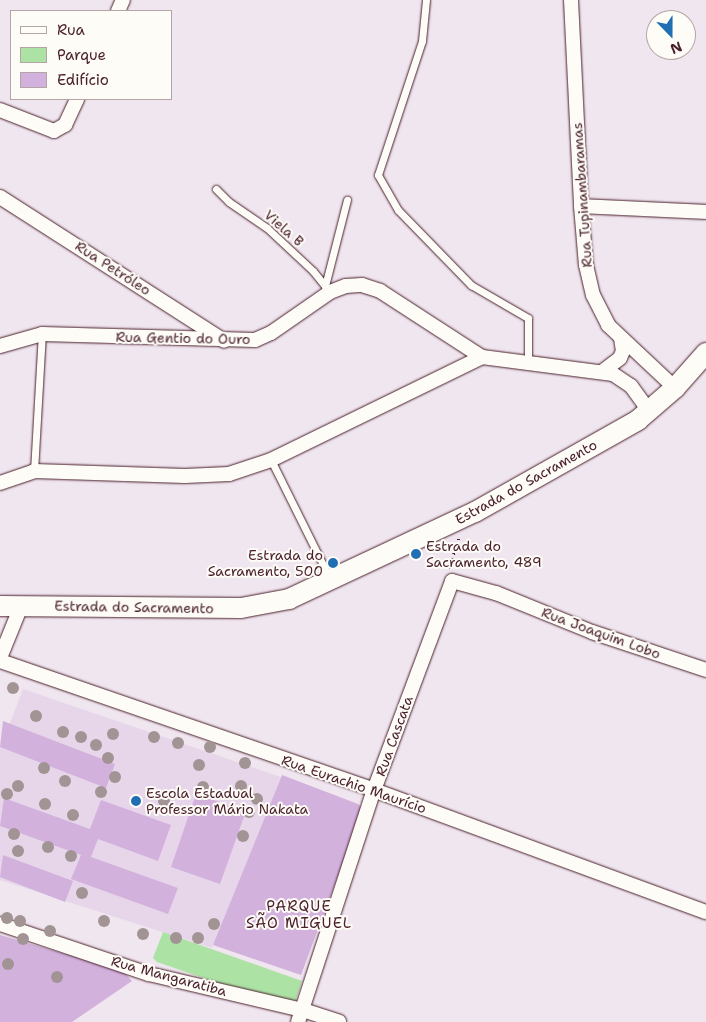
<!DOCTYPE html>
<html>
<head>
<meta charset="utf-8">
<style>
  body { margin:0 }
  #map { position:relative; width:706px; height:1022px; overflow:hidden; background:#f0e6ef; font-family:"Shantell Sans",sans-serif }
  div>[style] { position:absolute }
  .built>* { inset:0; background:#e7d6ea }
  .green>* { inset:0; background:#ace2a4 }
  .building>* { inset:0; background:#d2b1dd }
  .path>* { height:3px; margin-top:-1.5px; transform-origin:0; background:repeating-linear-gradient(90deg,#4a1f2b 0 1px,transparent 0 5px) }
  .roads { filter:drop-shadow(0 0 1px #4a1f2b) drop-shadow(0 0 1px #4a1f2b) }
  .lane>* { height:7px; margin:-3.5px; padding:0 3.5px; transform-origin:3.5px; border-radius:3.5px; background:#fdfcf7 }
  .street>* { height:14px; margin:-7px; padding:0 7px; transform-origin:7px; border-radius:7px; background:#fdfcf7 }
  .secondary>* { height:20px; margin:-10px; padding:0 10px; transform-origin:10px; border-radius:10px; background:#fdfcf7 }
  .trees>* { width:12px; height:12px; margin:-6px; border-radius:50%; background:#a29494 }
  .dots>* { width:14px; height:14px; translate:-50% -50%; box-sizing:border-box; border:2px solid #fdfcf7; border-radius:50% }
  span { translate:-50% -50%; white-space:nowrap; text-align:center; line-height:1.15; -webkit-text-stroke:4px #fdfcf7; paint-order:stroke }
  .street-label { font-size:14px; color:#4a1f2b }
  .poi-label { font-size:14px; color:#4a1f2b }
  .left { translate:0 -50%; text-align:left }
  .right { translate:-100% -50%; text-align:right }
  .neighbourhood-label { font-size:15px; color:#4a1f2b; letter-spacing:1px }
  .legend { position:absolute; left:10px; top:10px; width:162px; height:90px; box-sizing:border-box; background:#fdfcf7; border:1px solid #b5a4a5; margin:0; padding:6px 9px; list-style:none; font-size:15px; color:#4a1f2b }
  .legend li { display:flex; align-items:center; gap:10px; height:25px }
  .legend b { width:25px; border:1px solid #b5a4a5 }
  .north { position:absolute; left:646px; top:10px; width:50px; height:50px; box-sizing:border-box; background:#fdfcf7; border:1px solid #b5a4a5; border-radius:50%; rotate:158deg; font-size:14px; font-weight:700; line-height:20px; text-align:center; color:#4a1f2b }
  .north::after { content:''; display:block; margin:auto; width:18px; height:22px; background:#1f6fb2; clip-path:polygon(50% 0,100% 100%,50% 72%,0 100%) }
</style>
</head>
<body>
<div id="map">
  <div class="built">
    <div style="clip-path:polygon(23px 689px,281px 777px,212px 948px,0 880px,0 749px)"></div>
  </div>
  <div class="green">
    <div style="clip-path:polygon(163px 932px,302px 981px,295px 1002px,215px 982px,157px 962px,153px 958px)"></div>
  </div>
  <div class="building">
    <div style="clip-path:polygon(3px 721px,115px 764px,106px 788px,0 747px)"></div>
    <div style="clip-path:polygon(282px 775px,358px 804px,363px 809px,301px 975px,213px 945px)"></div>
    <div style="clip-path:polygon(196px 794px,246px 811px,220px 884px,171px 867px)"></div>
    <div style="clip-path:polygon(4px 798px,90px 829px,101px 800px,171px 825px,158px 861px,98px 839px,91px 857px,178px 888px,168px 914px,71px 879px,81px 855px,0 826px)"></div>
    <div style="clip-path:polygon(3px 855px,73px 881px,65px 902px,0 877px)"></div>
    <div style="clip-path:polygon(0 935px,123px 971px,132px 981px,72px 1022px,0 1022px)"></div>
  </div>
  <div class="path">
    <div style="left:449px;top:568px;width:32px;rotate:-72deg"></div>
  </div>
  <div class="roads">
    <div class="lane">
      <div style="left:426px;top:0;width:41px;rotate:95.6deg"></div>
      <div style="left:422px;top:41px;width:141px;rotate:108.2deg"></div>
      <div style="left:378px;top:175px;width:40px;rotate:60.3deg"></div>
      <div style="left:398px;top:210px;width:105px;rotate:45.8deg"></div>
      <div style="left:471px;top:285px;width:66px;rotate:30.1deg"></div>
      <div style="left:528px;top:318px;width:44px;rotate:90deg"></div>
      <div style="left:216px;top:189px;width:18px;rotate:45deg"></div>
      <div style="left:229px;top:202px;width:46px;rotate:34.4deg"></div>
      <div style="left:267px;top:228px;width:63px;rotate:43.1deg"></div>
      <div style="left:313px;top:271px;width:27px;rotate:51deg"></div>
      <div style="left:325px;top:286px;width:89px;rotate:-75.7deg"></div>
      <div style="left:271px;top:460px;width:133px;rotate:63.6deg"></div>
      <div style="left:34px;top:471px;width:137px;rotate:-86.7deg"></div>
    </div>
    <div class="street">
      <div style="left:571px;top:0;width:206px;rotate:87.2deg"></div>
      <div style="left:581px;top:206px;width:59px;rotate:85.2deg"></div>
      <div style="left:586px;top:265px;width:31px;rotate:77deg"></div>
      <div style="left:593px;top:295px;width:34px;rotate:63deg"></div>
      <div style="left:608px;top:325px;width:92px;rotate:43.2deg"></div>
      <div style="left:118px;top:11px;width:12px;rotate:-66deg"></div>
      <div style="left:0;top:110px;width:58px;rotate:21.3deg"></div>
      <div style="left:54px;top:131px;width:13px;rotate:-29deg"></div>
      <div style="left:65px;top:125px;width:29px;rotate:-65deg"></div>
      <div style="left:0;top:197px;width:266px;rotate:32.7deg"></div>
      <div style="left:581px;top:206px;width:125px;rotate:2.7deg"></div>
      <div style="left:0;top:346px;width:44px;rotate:-15.9deg"></div>
      <div style="left:42px;top:334px;width:213px;rotate:1.6deg"></div>
      <div style="left:255px;top:340px;width:17px;rotate:-24deg"></div>
      <div style="left:271px;top:333px;width:72px;rotate:-34.8deg"></div>
      <div style="left:330px;top:292px;width:17px;rotate:-21deg"></div>
      <div style="left:346px;top:286px;width:16px;rotate:-4deg"></div>
      <div style="left:362px;top:285px;width:19px;rotate:18deg"></div>
      <div style="left:380px;top:291px;width:121px;rotate:32.9deg"></div>
      <div style="left:603px;top:371px;width:21px;rotate:-37deg"></div>
      <div style="left:620px;top:358px;width:8px;rotate:-67deg"></div>
      <div style="left:623px;top:351px;width:13px;rotate:-99deg"></div>
      <div style="left:0;top:483px;width:36px;rotate:-19deg"></div>
      <div style="left:34px;top:471px;width:151px;rotate:1.9deg"></div>
      <div style="left:185px;top:476px;width:44px;rotate:-2.6deg"></div>
      <div style="left:229px;top:474px;width:44px;rotate:-18.4deg"></div>
      <div style="left:271px;top:460px;width:235px;rotate:-26deg"></div>
      <div style="left:482px;top:357px;width:132px;rotate:7.4deg"></div>
      <div style="left:613px;top:374px;width:22px;rotate:34deg"></div>
      <div style="left:631px;top:386px;width:31px;rotate:54deg"></div>
      <div style="left:0;top:658px;width:56px;rotate:-68deg"></div>
      <div style="left:0;top:661px;width:396px;rotate:19deg"></div>
      <div style="left:374px;top:790px;width:354px;rotate:20.2deg"></div>
      <div style="left:0;top:924px;width:157px;rotate:18.6deg"></div>
      <div style="left:149px;top:974px;width:158px;rotate:13.2deg"></div>
      <div style="left:303px;top:1010px;width:38px;rotate:18deg"></div>
      <div style="left:298px;top:1022px;width:244px;rotate:-71.9deg"></div>
      <div style="left:374px;top:790px;width:223px;rotate:-69.5deg"></div>
      <div style="left:452px;top:581px;width:46px;rotate:15.3deg"></div>
      <div style="left:496px;top:593px;width:104px;rotate:22.1deg"></div>
      <div style="left:592px;top:632px;width:120px;rotate:18.4deg"></div>
    </div>
    <div class="secondary">
      <div style="left:0;top:606px;width:241px;rotate:0.5deg"></div>
      <div style="left:241px;top:608px;width:49px;rotate:-10.6deg"></div>
      <div style="left:289px;top:599px;width:205px;rotate:-25.1deg"></div>
      <div style="left:475px;top:512px;width:187px;rotate:-29.4deg"></div>
      <div style="left:638px;top:420px;width:49px;rotate:-40.9deg"></div>
      <div style="left:675px;top:388px;width:47px;rotate:-48.5deg"></div>
    </div>
  </div>
  <div class="trees">
    <div style="left:13px;top:688px"></div>
    <div style="left:36px;top:716px"></div>
    <div style="left:63px;top:732px"></div>
    <div style="left:113px;top:734px"></div>
    <div style="left:81px;top:737px"></div>
    <div style="left:154px;top:737px"></div>
    <div style="left:178px;top:743px"></div>
    <div style="left:96px;top:745px"></div>
    <div style="left:210px;top:747px"></div>
    <div style="left:108px;top:758px"></div>
    <div style="left:245px;top:763px"></div>
    <div style="left:199px;top:765px"></div>
    <div style="left:44px;top:768px"></div>
    <div style="left:115px;top:777px"></div>
    <div style="left:65px;top:781px"></div>
    <div style="left:18px;top:786px"></div>
    <div style="left:241px;top:786px"></div>
    <div style="left:203px;top:787px"></div>
    <div style="left:101px;top:792px"></div>
    <div style="left:7px;top:794px"></div>
    <div style="left:257px;top:799px"></div>
    <div style="left:164px;top:801px"></div>
    <div style="left:45px;top:804px"></div>
    <div style="left:249px;top:812px"></div>
    <div style="left:73px;top:815px"></div>
    <div style="left:14px;top:834px"></div>
    <div style="left:243px;top:836px"></div>
    <div style="left:48px;top:847px"></div>
    <div style="left:18px;top:851px"></div>
    <div style="left:71px;top:856px"></div>
    <div style="left:82px;top:893px"></div>
    <div style="left:7px;top:918px"></div>
    <div style="left:20px;top:921px"></div>
    <div style="left:104px;top:921px"></div>
    <div style="left:214px;top:924px"></div>
    <div style="left:50px;top:931px"></div>
    <div style="left:143px;top:934px"></div>
    <div style="left:176px;top:938px"></div>
    <div style="left:198px;top:938px"></div>
    <div style="left:23px;top:939px"></div>
    <div style="left:8px;top:964px"></div>
    <div style="left:57px;top:977px"></div>
  </div>
  <div class="dots">
    <div style="left:416px;top:554px;background:#1f6fb2"></div>
    <div style="left:333px;top:563px;background:#1f6fb2"></div>
    <div style="left:136px;top:801px;background:#1f6fb2"></div>
  </div>
  <div class="street-label">
    <span style="left:582px;top:195px;rotate:-94deg">Rua Tupinambaramas</span>
    <span style="left:284px;top:228px;rotate:41deg">Viela B</span>
    <span style="left:113px;top:268px;rotate:33deg">Rua Petróleo</span>
    <span style="left:183px;top:338px;rotate:1deg">Rua Gentio do Ouro</span>
    <span style="left:526px;top:482px;rotate:-29deg">Estrada do Sacramento</span>
    <span style="left:134px;top:607px;rotate:1deg">Estrada do Sacramento</span>
    <span style="left:601px;top:633px;rotate:20deg">Rua Joaquim Lobo</span>
    <span style="left:394px;top:736px;rotate:-70deg">Rua Cascata</span>
    <span style="left:354px;top:784px;rotate:19deg">Rua Eurachio Maurício</span>
    <span style="left:169px;top:976px;rotate:15deg">Rua Mangaratiba</span>
  </div>
  <div class="poi-label">
    <span class="left" style="left:426px;top:554px">Estrada do<br>Sacramento, 489</span>
    <span class="right" style="left:323px;top:563px">Estrada do<br>Sacramento, 500</span>
    <span class="left" style="left:146px;top:801px">Escola Estadual<br>Professor Mário Nakata</span>
  </div>
  <div class="neighbourhood-label">
    <span style="left:299px;top:915px">PARQUE<br>SÃO MIGUEL</span>
  </div>
  <ul class="legend">
  <li><b style="height:6px;background:#fdfcf7"></b>Rua</li>
  <li><b style="height:14px;background:#ace2a4"></b>Parque</li>
  <li><b style="height:14px;background:#d2b1dd"></b>Edifício</li>
  </ul>
  <div class="north">N</div>
</div>
</body>
</html>
